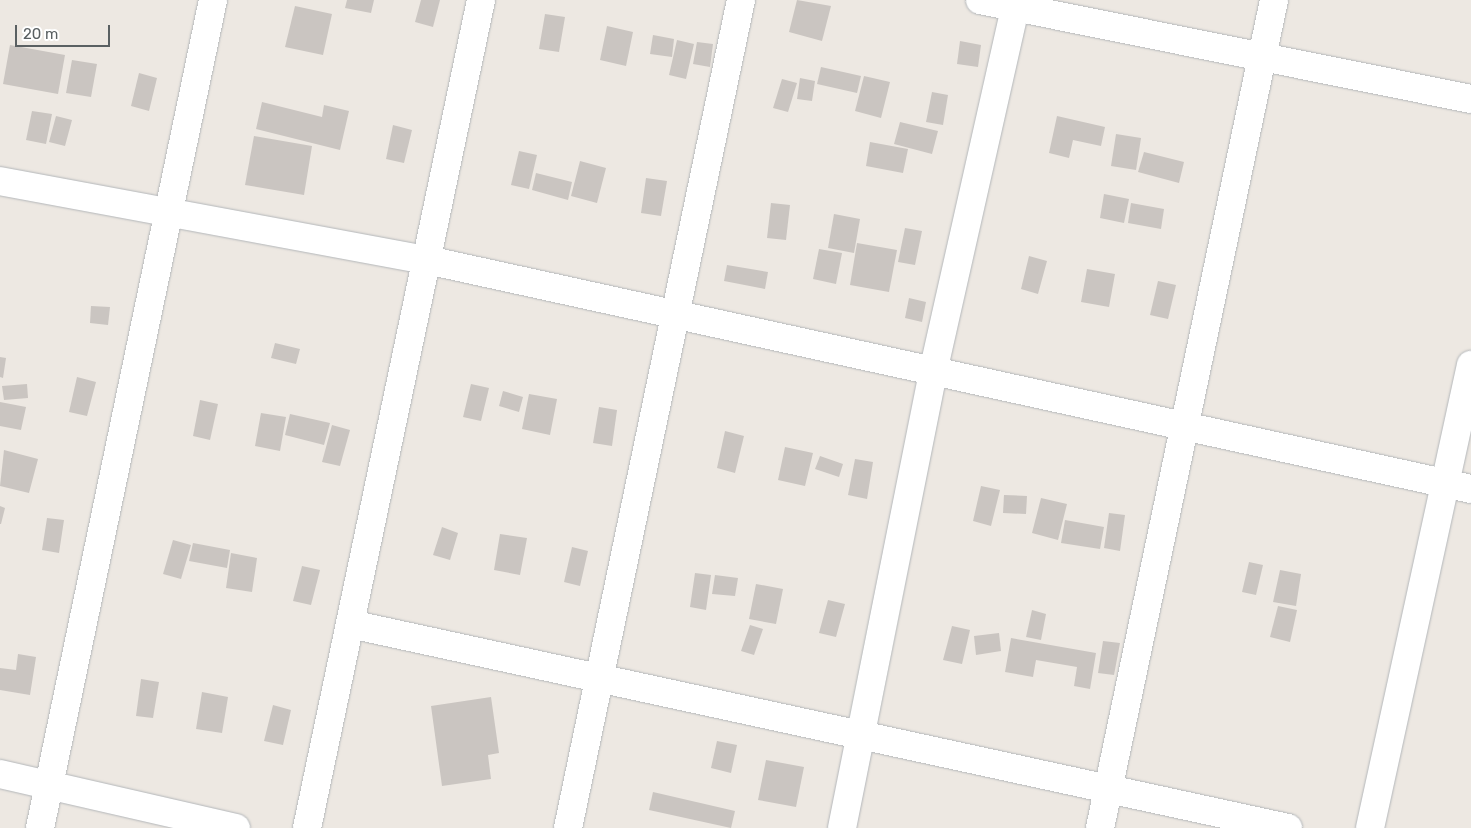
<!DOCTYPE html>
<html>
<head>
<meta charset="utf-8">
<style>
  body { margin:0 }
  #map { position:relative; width:1471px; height:828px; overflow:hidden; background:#ede8e2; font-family:Rubik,sans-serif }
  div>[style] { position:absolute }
  .building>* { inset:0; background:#cac5c1 }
  .roads { filter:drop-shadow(0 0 1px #b3b6b9) drop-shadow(0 0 1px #b3b6b9) }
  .street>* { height:28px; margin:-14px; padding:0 14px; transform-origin:14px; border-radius:14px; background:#fff }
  span { translate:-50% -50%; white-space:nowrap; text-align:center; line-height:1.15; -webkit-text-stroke:4px #fff; paint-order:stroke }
  .scale { position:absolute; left:15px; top:25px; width:95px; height:22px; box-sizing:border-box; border:2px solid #5a6062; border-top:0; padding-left:6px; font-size:15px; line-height:18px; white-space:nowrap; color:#5a6062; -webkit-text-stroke:4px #fff; paint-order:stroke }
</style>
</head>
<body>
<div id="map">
  <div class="building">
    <div style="clip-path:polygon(347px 0,374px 0,371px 13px,345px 8px)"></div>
    <div style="clip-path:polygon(421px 0,440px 0,433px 27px,415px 22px)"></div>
    <div style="clip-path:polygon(797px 0,831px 6px,822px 41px,789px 32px)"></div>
    <div style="clip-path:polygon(295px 6px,332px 14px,323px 55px,285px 47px)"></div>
    <div style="clip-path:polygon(545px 14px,565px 17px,559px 52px,539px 49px)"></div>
    <div style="clip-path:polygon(607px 26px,633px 32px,626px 66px,600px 60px)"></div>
    <div style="clip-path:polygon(653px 35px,674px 39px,672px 57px,650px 54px)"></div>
    <div style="clip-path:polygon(677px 40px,694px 44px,686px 79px,669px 75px)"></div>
    <div style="clip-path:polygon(960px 41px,981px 45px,978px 67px,957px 64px)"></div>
    <div style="clip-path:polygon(697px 42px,713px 44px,710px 67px,693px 64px)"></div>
    <div style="clip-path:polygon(10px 45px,65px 55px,58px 94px,3px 84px)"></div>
    <div style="clip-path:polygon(72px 60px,97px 64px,91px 97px,66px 93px)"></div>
    <div style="clip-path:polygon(821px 67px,861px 76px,857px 93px,817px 84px)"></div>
    <div style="clip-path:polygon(139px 73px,157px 78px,149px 111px,131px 106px)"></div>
    <div style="clip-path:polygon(864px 76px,890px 82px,881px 118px,855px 111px)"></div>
    <div style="clip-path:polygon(800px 78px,815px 81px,812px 101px,797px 99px)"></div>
    <div style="clip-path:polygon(782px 79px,797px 83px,788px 112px,773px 108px)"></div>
    <div style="clip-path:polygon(932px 92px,948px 95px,943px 125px,926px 122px)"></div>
    <div style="clip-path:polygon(262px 102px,322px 117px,324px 105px,349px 111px,340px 150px,256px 129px)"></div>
    <div style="clip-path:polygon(32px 111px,52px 114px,46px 144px,26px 140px)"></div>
    <div style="clip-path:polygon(56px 116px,72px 120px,65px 146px,49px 142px)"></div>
    <div style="clip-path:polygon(1057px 116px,1105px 127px,1101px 146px,1073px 140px,1069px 158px,1049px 153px)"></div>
    <div style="clip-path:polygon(900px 122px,938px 131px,932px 154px,894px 144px)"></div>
    <div style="clip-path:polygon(393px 125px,412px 130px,404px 163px,386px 159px)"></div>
    <div style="clip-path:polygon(1116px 134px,1141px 138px,1136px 170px,1111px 166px)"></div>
    <div style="clip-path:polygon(254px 136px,312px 146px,304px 195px,245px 185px)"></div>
    <div style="clip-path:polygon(870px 142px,908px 149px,903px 173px,866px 166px)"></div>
    <div style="clip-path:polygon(519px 151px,537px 155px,529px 189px,511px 185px)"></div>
    <div style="clip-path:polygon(1144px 152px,1184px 162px,1179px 183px,1138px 172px)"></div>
    <div style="clip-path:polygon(580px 161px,606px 168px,597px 203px,571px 196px)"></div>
    <div style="clip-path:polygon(536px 173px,572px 182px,568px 200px,532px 190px)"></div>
    <div style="clip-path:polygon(646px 178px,667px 181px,661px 216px,641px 213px)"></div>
    <div style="clip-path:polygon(1104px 194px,1129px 199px,1124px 223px,1100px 218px)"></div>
    <div style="clip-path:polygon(771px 203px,790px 205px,786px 240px,767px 238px)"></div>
    <div style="clip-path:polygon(1131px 203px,1164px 209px,1161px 229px,1128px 223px)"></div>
    <div style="clip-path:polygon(834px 214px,860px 219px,854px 253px,828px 248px)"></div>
    <div style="clip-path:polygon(905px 228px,922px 231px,915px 265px,898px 262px)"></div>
    <div style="clip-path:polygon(857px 243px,897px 250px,889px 292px,850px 285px)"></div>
    <div style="clip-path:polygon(819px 249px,842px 253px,836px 284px,813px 279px)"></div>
    <div style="clip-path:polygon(1029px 256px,1047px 261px,1038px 294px,1021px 289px)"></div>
    <div style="clip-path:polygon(727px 265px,768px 272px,765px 289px,724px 281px)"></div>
    <div style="clip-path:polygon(1087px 269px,1115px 274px,1109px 307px,1081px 302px)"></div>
    <div style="clip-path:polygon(1158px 281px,1176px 285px,1168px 319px,1150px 315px)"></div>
    <div style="clip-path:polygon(909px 298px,926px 302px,922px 322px,905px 318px)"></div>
    <div style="clip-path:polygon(91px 306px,110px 307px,108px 325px,90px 323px)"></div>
    <div style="clip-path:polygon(275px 343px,300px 349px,296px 364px,271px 358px)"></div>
    <div style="clip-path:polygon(0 357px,6px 358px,3px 378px,0 377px)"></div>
    <div style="clip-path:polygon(77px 377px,96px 382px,87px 416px,69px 412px)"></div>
    <div style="clip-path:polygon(27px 384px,28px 398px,4px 400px,2px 386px)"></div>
    <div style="clip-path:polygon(471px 384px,489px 388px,481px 421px,463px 417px)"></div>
    <div style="clip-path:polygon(503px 391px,523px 397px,519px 412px,499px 406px)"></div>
    <div style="clip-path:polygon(529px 394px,557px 399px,550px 435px,522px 429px)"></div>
    <div style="clip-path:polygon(200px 400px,218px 404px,210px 440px,193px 436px)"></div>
    <div style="clip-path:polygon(0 402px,26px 407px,21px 430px,0 426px)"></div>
    <div style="clip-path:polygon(599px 407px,617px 410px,612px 446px,593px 443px)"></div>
    <div style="clip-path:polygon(261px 413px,286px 417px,280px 451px,255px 446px)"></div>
    <div style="clip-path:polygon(290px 414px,330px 423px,324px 445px,285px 435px)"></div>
    <div style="clip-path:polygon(332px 425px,350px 430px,340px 466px,322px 462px)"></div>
    <div style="clip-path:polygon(725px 431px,744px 436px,735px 473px,717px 468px)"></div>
    <div style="clip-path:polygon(785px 447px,813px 453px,805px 486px,778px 480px)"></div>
    <div style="clip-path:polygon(4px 450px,38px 459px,29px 493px,0 486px)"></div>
    <div style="clip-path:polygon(820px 456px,843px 464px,839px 477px,815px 469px)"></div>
    <div style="clip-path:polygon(855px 459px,873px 462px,867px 499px,848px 495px)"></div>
    <div style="clip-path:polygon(981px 486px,1000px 490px,991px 526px,973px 521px)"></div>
    <div style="clip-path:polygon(1004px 495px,1027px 496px,1026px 514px,1003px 513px)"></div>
    <div style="clip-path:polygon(1041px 498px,1067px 504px,1058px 540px,1032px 533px)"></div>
    <div style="clip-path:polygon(0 506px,5px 508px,1px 524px,0 524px)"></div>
    <div style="clip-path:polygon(1109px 513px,1125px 515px,1120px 551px,1104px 548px)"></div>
    <div style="clip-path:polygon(47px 518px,64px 520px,59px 553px,42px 550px)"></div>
    <div style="clip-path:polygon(1065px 520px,1104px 527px,1100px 549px,1061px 543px)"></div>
    <div style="clip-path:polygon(442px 527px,458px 533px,450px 560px,433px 555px)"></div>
    <div style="clip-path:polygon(500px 534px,527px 538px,520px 575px,494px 570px)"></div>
    <div style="clip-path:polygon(173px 540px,191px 545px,181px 579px,163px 574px)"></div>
    <div style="clip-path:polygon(193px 543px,230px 550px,227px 568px,189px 561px)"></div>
    <div style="clip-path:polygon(572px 547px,588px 551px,580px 586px,564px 582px)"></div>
    <div style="clip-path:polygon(231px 553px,257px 558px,252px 592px,226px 588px)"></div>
    <div style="clip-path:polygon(1249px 562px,1263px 565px,1256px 595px,1242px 592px)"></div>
    <div style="clip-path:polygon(302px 566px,320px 570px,311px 605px,293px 601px)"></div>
    <div style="clip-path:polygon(1280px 570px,1301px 574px,1296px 606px,1273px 602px)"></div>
    <div style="clip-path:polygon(695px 573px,711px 575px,706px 610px,690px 607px)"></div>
    <div style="clip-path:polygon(715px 575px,738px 578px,735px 596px,712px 594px)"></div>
    <div style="clip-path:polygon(756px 584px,783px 589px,776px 624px,749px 619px)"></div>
    <div style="clip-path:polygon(828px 600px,845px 604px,836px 637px,819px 633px)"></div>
    <div style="clip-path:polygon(1278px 606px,1297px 610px,1290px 642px,1270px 637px)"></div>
    <div style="clip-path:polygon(1032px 610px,1046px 614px,1041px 640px,1026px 637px)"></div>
    <div style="clip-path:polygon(750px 625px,763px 629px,754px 655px,741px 651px)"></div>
    <div style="clip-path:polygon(952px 626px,970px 630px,962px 664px,943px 660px)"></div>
    <div style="clip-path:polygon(999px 633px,1001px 651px,976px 655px,974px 636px)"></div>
    <div style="clip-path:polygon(1011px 638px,1096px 653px,1090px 689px,1074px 686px,1077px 667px,1036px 660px,1033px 677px,1005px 672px)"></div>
    <div style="clip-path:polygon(1103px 641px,1120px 643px,1114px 675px,1098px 673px)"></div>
    <div style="clip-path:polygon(18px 654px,36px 657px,30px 695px,0 690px,0 668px,16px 670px)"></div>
    <div style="clip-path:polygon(141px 679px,159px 682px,153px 718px,136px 716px)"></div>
    <div style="clip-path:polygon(202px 692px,228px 697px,222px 733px,196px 729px)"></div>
    <div style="clip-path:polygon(491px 697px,499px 753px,488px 755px,491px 779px,442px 786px,431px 706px)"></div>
    <div style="clip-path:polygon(273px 705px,291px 710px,283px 745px,264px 741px)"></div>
    <div style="clip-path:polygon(717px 741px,737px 745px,731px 773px,711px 768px)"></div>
    <div style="clip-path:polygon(766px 760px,804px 767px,796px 807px,758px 800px)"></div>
    <div style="clip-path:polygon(653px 792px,735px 811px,731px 828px,649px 810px)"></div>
  </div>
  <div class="roads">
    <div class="street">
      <div style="left:980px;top:0;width:501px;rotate:11.4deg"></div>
      <div style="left:0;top:181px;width:434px;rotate:10.5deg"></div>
      <div style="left:427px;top:260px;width:1069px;rotate:12.37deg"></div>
      <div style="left:350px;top:624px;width:960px;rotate:12.27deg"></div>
      <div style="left:0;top:774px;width:242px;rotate:12.9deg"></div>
      <div style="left:40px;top:828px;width:846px;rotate:-78.2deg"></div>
      <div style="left:307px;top:828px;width:846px;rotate:-78.13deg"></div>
      <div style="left:568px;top:828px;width:846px;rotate:-78.2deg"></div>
      <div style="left:842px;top:828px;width:465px;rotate:-78.7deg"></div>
      <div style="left:933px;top:372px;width:381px;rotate:-77.3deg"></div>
      <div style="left:1100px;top:828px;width:846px;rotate:-78.13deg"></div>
      <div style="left:1370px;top:828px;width:474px;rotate:-77.7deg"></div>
    </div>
  </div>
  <div class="scale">20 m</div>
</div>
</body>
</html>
